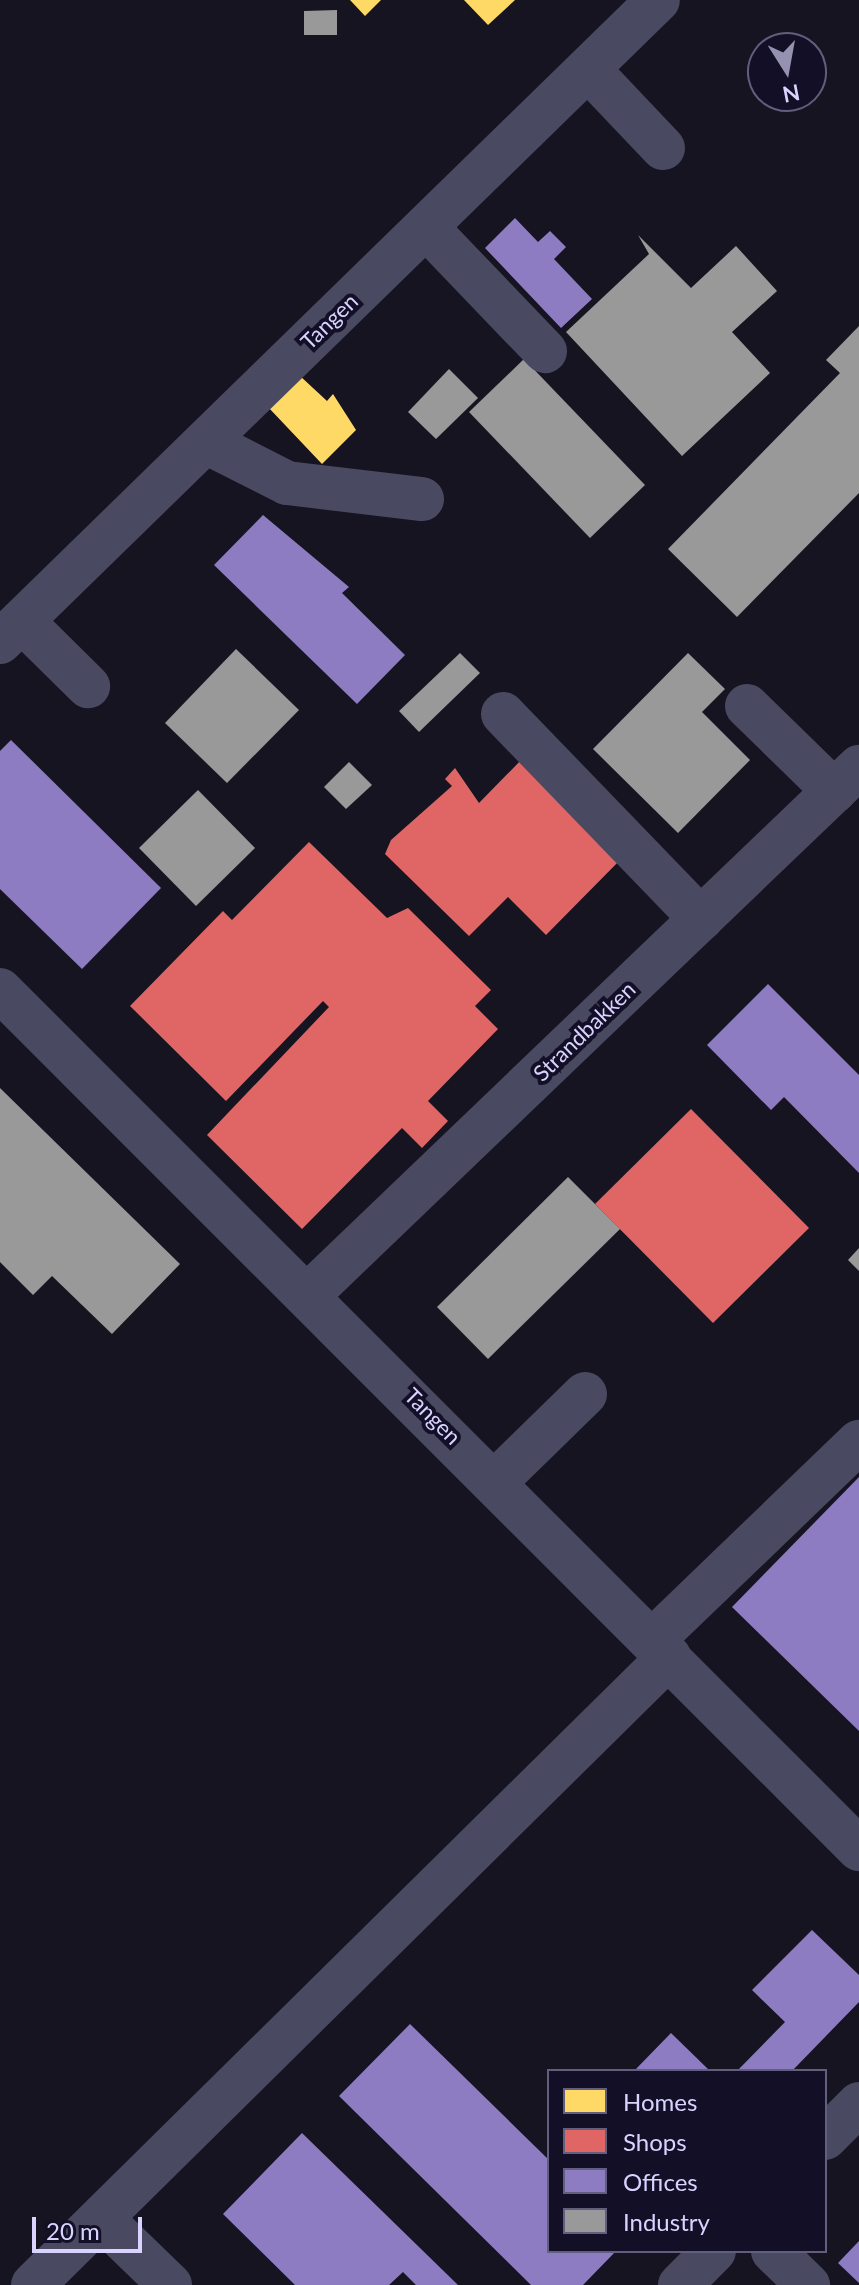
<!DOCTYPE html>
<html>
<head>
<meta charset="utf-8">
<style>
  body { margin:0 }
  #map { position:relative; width:859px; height:2285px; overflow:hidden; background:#161421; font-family:Lato,sans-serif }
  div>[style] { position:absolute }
  .homes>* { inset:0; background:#ffd966 }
  .shops>* { inset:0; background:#e06666 }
  .offices>* { inset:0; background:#8e7cc3 }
  .industry>* { inset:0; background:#999 }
  .minor>* { height:44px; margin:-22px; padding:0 22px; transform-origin:22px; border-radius:22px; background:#4a4962 }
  span { translate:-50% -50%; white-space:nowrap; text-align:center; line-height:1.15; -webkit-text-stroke:8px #130f26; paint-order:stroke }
  .street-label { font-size:22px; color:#d9d4ff }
  .legend { position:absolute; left:547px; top:2069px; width:280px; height:184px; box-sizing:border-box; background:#130f26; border:2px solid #625e7d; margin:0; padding:10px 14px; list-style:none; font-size:24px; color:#d9d4ff }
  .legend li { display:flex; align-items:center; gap:16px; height:40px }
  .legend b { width:40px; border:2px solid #625e7d }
  .north { position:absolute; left:747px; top:32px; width:80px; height:80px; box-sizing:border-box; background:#130f26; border:2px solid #625e7d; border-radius:50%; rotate:169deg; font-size:22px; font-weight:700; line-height:32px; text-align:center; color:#d9d4ff }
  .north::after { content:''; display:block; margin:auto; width:28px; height:36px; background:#9591b1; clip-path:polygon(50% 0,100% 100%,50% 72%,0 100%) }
  .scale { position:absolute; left:32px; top:2217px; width:110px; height:36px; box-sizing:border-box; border:4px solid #d9d4ff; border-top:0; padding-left:10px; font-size:24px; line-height:28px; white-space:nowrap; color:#d9d4ff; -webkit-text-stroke:6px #130f26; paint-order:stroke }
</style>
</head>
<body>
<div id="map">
  <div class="homes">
    <div style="clip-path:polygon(350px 0,381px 0,365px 16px)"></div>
    <div style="clip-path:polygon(464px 0,515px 0,488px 25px)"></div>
    <div style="clip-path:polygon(299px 375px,327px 401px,333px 394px,356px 430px,322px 464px,268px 407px)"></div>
  </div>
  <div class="shops">
    <div style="clip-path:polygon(526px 755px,626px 854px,546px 935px,508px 897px,469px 936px,385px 854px,391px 840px,452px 786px,445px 779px,455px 768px,479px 803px)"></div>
    <div style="clip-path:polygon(309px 842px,387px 918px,408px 908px,491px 990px,475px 1006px,498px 1029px,428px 1101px,448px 1121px,422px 1148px,402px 1128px,302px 1229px,207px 1135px,329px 1007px,323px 1001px,226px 1101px,130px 1006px,223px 911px,232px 920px)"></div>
    <div style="clip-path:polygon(691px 1109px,809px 1228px,713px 1323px,595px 1204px)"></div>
  </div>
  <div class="offices">
    <div style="clip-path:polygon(515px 218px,538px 242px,550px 231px,566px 247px,554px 259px,592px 299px,561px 328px,485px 248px)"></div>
    <div style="clip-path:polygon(263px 515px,349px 587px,342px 593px,405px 655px,357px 704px,214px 565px)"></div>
    <div style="clip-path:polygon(11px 740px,161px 888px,82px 969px,0 889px,0 751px)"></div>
    <div style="clip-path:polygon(768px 984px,859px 1075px,859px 1173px,784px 1097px,771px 1110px,707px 1045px)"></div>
    <div style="clip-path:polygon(859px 1477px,859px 1731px,732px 1607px)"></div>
    <div style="clip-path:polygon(812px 1930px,859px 1975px,859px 2002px,792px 2071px,737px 2071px,785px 2022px,752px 1990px)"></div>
    <div style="clip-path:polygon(410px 2024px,549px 2160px,549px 2251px,616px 2251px,583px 2285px,531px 2285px,339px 2096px)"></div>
    <div style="clip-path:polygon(671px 2033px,710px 2071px,634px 2071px)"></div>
    <div style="clip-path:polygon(302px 2133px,458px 2285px,416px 2285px,403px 2272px,389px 2285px,295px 2285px,223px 2214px)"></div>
    <div style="clip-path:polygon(859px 2241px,859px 2283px,838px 2263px)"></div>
  </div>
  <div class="industry">
    <div style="clip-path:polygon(337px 10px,337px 35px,304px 35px,304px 11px)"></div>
    <div style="clip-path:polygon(638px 235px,691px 288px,736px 246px,777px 291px,732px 332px,770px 373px,682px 456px,566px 332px,649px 254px)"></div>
    <div style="clip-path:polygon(859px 326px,859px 493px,737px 617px,668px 549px,840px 373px,826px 360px)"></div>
    <div style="clip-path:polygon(524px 359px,645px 485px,590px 538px,469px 412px)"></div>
    <div style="clip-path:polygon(449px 369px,478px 398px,436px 439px,408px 412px)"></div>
    <div style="clip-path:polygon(236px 649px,299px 710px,227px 783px,165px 723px)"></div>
    <div style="clip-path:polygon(460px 653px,480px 673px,419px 732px,399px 711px)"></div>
    <div style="clip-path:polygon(688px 653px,725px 689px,702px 712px,750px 760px,678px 833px,593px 749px)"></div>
    <div style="clip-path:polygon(349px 762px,372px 785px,346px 809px,324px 787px)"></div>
    <div style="clip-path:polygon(198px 790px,255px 848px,196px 906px,139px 848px)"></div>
    <div style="clip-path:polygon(0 1088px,180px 1264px,112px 1334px,52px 1276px,33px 1295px,0 1262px)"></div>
    <div style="clip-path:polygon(568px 1177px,620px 1229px,488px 1359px,437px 1307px)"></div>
    <div style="clip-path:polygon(859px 1248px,859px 1271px,848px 1260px)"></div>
  </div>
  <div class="minor">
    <div style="left:588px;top:69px;width:109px;rotate:46.5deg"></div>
    <div style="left:426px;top:227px;width:172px;rotate:46.2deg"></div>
    <div style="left:206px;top:442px;width:91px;rotate:26.8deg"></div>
    <div style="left:287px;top:483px;width:136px;rotate:6.8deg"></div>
    <div style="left:22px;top:621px;width:93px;rotate:44.6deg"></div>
    <div style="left:0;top:642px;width:919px;rotate:-44.29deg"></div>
    <div style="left:747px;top:706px;width:122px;rotate:44.3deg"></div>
    <div style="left:503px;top:714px;width:285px;rotate:46deg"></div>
    <div style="left:0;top:990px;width:1215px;rotate:45deg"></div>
    <div style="left:309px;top:1294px;width:762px;rotate:-43.78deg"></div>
    <div style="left:497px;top:1480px;width:123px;rotate:-44.3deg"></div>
    <div style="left:653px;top:1640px;width:286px;rotate:-43.9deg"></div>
    <div style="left:825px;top:2138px;width:48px;rotate:-45deg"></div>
    <div style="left:104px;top:2221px;width:92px;rotate:44.1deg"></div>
    <div style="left:773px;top:2251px;width:49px;rotate:44.2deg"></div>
    <div style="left:33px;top:2285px;width:894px;rotate:-44.64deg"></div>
    <div style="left:680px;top:2285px;width:48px;rotate:-45deg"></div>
  </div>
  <div class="street-label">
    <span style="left:329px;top:321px;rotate:-44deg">Tangen</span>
    <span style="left:584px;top:1031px;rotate:-44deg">Strandbakken</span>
    <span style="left:433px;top:1416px;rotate:45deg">Tangen</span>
  </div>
  <ul class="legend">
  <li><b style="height:22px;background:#ffd966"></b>Homes</li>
  <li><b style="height:22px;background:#e06666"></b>Shops</li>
  <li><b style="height:22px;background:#8e7cc3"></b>Offices</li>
  <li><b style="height:22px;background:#999"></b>Industry</li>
  </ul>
  <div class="north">N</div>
  <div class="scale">20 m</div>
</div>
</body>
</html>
